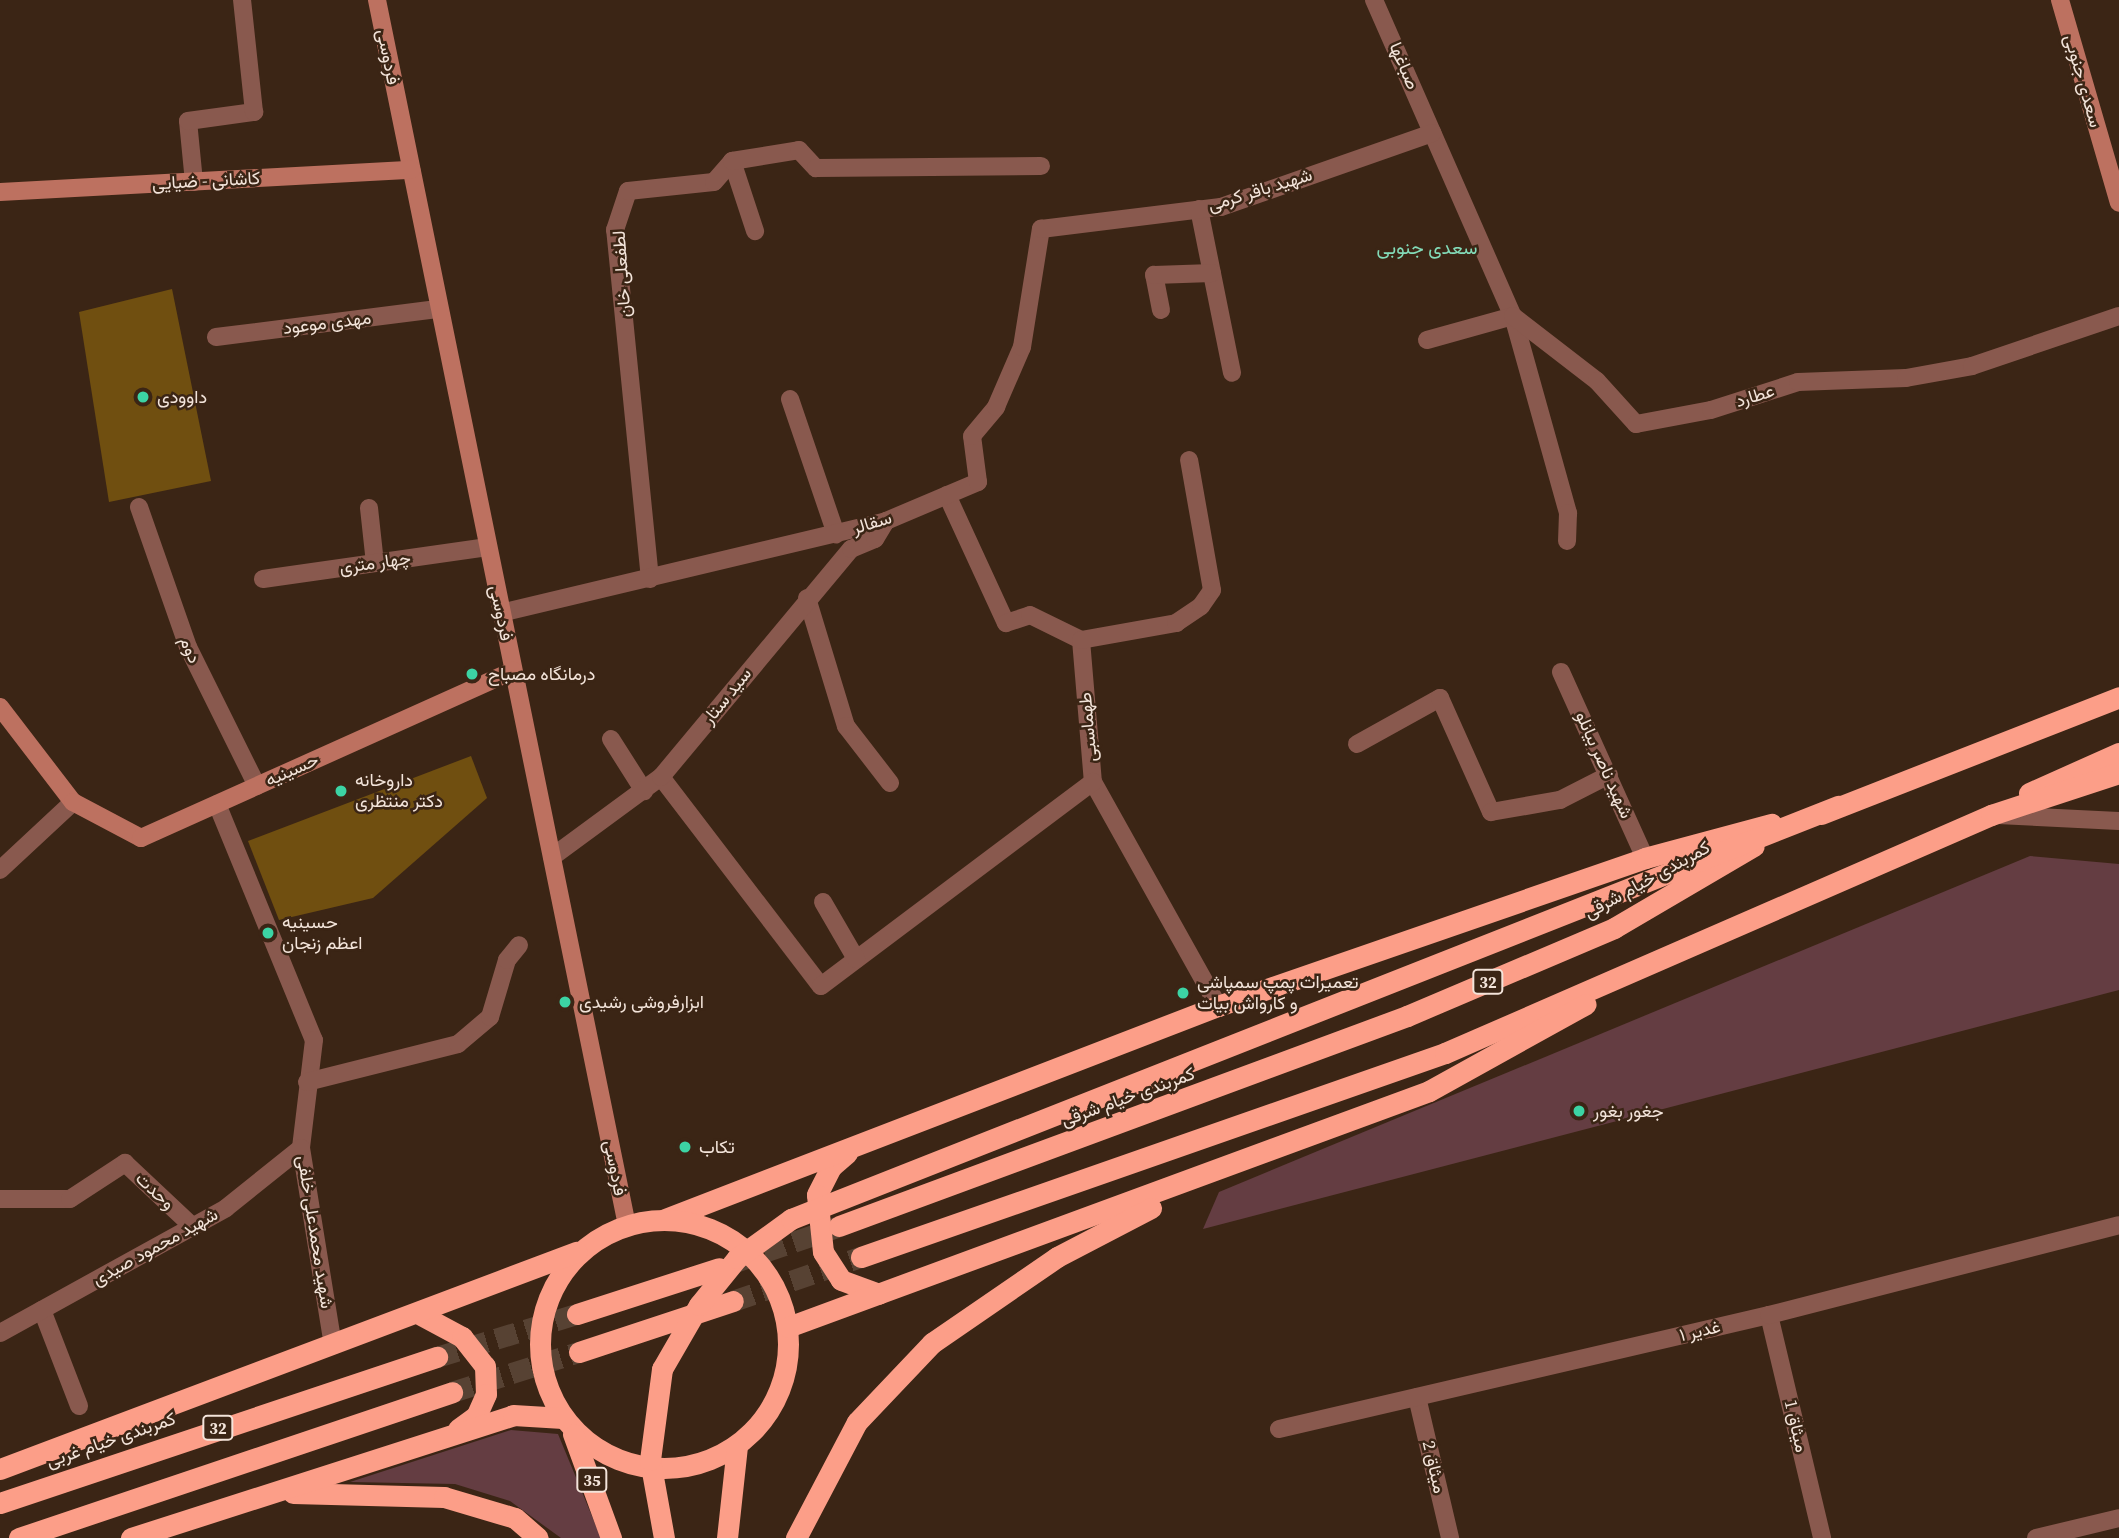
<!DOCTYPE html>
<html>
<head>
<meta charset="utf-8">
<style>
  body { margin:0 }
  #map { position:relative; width:2119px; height:1538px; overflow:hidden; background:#3b2515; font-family:"Source Serif 4",Vazirmatn,serif }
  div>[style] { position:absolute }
  .green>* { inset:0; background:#643d42 }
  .building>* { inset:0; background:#704f10 }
  .highway-tunnel>* { height:21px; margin-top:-10.5px; transform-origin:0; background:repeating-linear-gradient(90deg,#574233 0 21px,transparent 0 31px) }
  .street>* { height:18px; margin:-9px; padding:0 9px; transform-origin:9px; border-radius:9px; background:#89594e }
  .secondary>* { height:18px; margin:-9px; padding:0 9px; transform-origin:9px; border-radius:9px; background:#bd7160 }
  .highway>* { height:21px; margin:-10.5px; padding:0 10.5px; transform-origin:10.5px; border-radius:10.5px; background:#fc9e88 }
  .highway>.ring { margin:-10.5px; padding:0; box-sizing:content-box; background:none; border:21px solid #fc9e88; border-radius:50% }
  .highway-bridge>* { height:21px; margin:-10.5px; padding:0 10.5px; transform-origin:10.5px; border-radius:10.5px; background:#fc9e88 }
  .dots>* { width:19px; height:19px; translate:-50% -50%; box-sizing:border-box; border:4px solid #3b2515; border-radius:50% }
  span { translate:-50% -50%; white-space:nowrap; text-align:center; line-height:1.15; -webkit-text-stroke:5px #3b2515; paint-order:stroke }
  .shield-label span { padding:2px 5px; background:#3b2515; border:2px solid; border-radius:5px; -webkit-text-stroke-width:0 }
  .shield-label { font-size:16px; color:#f3e4da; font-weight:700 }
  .street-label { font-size:18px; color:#f3e4da }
  .poi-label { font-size:18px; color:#f3e4da }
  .left { translate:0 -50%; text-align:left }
  .neighbourhood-label { font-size:19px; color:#83dcb9 }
</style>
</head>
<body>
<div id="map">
  <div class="green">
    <div style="clip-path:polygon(2030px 856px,2119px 864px,2119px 990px,1203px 1229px,1219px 1192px)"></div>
    <div style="clip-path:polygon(511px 1430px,558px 1434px,601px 1538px,561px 1538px,510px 1501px,455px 1484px,350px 1482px)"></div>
  </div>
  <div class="building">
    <div style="clip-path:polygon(172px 289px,211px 481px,109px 502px,79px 312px)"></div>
    <div style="clip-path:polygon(471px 756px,487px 798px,373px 898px,279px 920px,248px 841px)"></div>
  </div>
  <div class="highway-tunnel">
    <div style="left:735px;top:1262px;width:108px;rotate:-18.9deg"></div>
    <div style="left:733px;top:1301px;width:135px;rotate:-19deg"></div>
    <div style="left:437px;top:1357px;width:146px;rotate:-17.1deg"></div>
    <div style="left:452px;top:1392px;width:133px;rotate:-17.5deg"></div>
  </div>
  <div class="street">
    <div style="left:1374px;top:0;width:345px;rotate:66.3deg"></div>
    <div style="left:1513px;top:316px;width:205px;rotate:74.4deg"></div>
    <div style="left:1568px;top:513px;width:28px;rotate:92deg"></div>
    <div style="left:732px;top:161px;width:74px;rotate:71.8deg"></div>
    <div style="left:194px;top:182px;width:61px;rotate:-95.6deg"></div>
    <div style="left:188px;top:121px;width:67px;rotate:-7.8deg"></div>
    <div style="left:254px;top:112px;width:113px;rotate:-96.1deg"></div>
    <div style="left:1199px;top:209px;width:167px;rotate:78.6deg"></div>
    <div style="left:1161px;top:310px;width:36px;rotate:-101deg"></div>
    <div style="left:1154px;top:275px;width:58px;rotate:-2deg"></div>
    <div style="left:216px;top:337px;width:225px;rotate:-7.2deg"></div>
    <div style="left:1427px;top:340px;width:89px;rotate:-15.6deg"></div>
    <div style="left:1513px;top:316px;width:106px;rotate:37.7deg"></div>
    <div style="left:1597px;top:381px;width:58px;rotate:47.8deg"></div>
    <div style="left:1636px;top:424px;width:76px;rotate:-10.6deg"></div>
    <div style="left:1711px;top:410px;width:91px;rotate:-17.8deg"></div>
    <div style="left:1798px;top:382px;width:108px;rotate:-2.1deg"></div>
    <div style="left:1906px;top:378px;width:67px;rotate:-10.3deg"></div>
    <div style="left:1972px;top:366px;width:155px;rotate:-18.8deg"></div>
    <div style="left:790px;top:399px;width:143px;rotate:71.2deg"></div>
    <div style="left:947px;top:495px;width:141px;rotate:65.3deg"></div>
    <div style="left:1006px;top:623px;width:25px;rotate:-18deg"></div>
    <div style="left:1030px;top:615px;width:57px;rotate:26.1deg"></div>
    <div style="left:1081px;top:640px;width:143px;rotate:85.2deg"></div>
    <div style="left:1093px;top:782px;width:257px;rotate:60.8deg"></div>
    <div style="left:139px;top:507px;width:148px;rotate:70.7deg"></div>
    <div style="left:188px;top:647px;width:155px;rotate:63.6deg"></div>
    <div style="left:369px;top:508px;width:55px;rotate:83.8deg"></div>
    <div style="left:263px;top:579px;width:227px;rotate:-8.1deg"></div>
    <div style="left:650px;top:579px;width:351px;rotate:-95.7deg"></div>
    <div style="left:615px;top:230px;width:41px;rotate:-71.6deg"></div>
    <div style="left:628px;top:191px;width:86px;rotate:-6deg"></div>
    <div style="left:714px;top:182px;width:28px;rotate:-49deg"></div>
    <div style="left:732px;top:161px;width:68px;rotate:-9.3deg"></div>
    <div style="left:799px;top:150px;width:25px;rotate:47deg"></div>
    <div style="left:816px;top:168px;width:225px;rotate:-0.5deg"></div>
    <div style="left:807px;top:598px;width:134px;rotate:73.1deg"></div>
    <div style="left:846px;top:726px;width:72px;rotate:52.3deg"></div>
    <div style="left:501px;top:613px;width:396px;rotate:-13.4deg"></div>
    <div style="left:886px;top:521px;width:100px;rotate:-23deg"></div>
    <div style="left:978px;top:482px;width:46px;rotate:-97.4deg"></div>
    <div style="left:972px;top:436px;width:38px;rotate:-50deg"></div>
    <div style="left:996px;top:407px;width:65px;rotate:-66.6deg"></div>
    <div style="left:1022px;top:347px;width:120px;rotate:-80.9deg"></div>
    <div style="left:1041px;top:229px;width:181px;rotate:-7deg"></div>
    <div style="left:1221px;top:207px;width:224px;rotate:-19.3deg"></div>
    <div style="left:1081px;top:640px;width:97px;rotate:-10.1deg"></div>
    <div style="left:1176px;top:623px;width:30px;rotate:-34deg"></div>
    <div style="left:1201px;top:606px;width:19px;rotate:-55deg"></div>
    <div style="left:1212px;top:590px;width:132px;rotate:-100deg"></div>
    <div style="left:1561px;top:672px;width:204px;rotate:65.7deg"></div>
    <div style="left:611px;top:739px;width:62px;rotate:57.6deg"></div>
    <div style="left:1357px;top:744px;width:95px;rotate:-29deg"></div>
    <div style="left:1440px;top:698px;width:125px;rotate:65.9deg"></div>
    <div style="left:1491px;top:812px;width:70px;rotate:-9.9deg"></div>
    <div style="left:1560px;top:800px;width:55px;rotate:-27deg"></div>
    <div style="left:661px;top:777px;width:263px;rotate:52.6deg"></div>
    <div style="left:821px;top:986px;width:340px;rotate:-36.9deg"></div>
    <div style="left:217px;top:804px;width:255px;rotate:67.7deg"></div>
    <div style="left:314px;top:1040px;width:109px;rotate:96.9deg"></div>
    <div style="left:301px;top:1148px;width:200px;rotate:80.8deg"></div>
    <div style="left:1998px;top:815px;width:121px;rotate:2.8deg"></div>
    <div style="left:552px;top:857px;width:135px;rotate:-36.3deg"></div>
    <div style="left:661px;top:777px;width:297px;rotate:-50.2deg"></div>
    <div style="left:851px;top:549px;width:26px;rotate:-23deg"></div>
    <div style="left:875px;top:539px;width:21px;rotate:-59deg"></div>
    <div style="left:0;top:870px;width:100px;rotate:-43deg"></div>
    <div style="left:823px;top:902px;width:66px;rotate:59.9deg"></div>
    <div style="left:307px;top:1082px;width:156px;rotate:-14.1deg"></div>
    <div style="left:458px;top:1044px;width:42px;rotate:-40.2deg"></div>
    <div style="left:490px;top:1017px;width:59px;rotate:-73.4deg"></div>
    <div style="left:507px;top:960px;width:19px;rotate:-51deg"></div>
    <div style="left:0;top:1199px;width:70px"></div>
    <div style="left:70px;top:1199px;width:66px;rotate:-33.2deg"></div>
    <div style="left:125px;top:1163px;width:92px;rotate:43.2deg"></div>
    <div style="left:42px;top:1310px;width:103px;rotate:68.9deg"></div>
    <div style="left:1769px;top:1315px;width:229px;rotate:76.6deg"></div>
    <div style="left:0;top:1333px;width:258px;rotate:-28.9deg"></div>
    <div style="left:226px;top:1208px;width:96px;rotate:-38.7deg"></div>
    <div style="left:1417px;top:1397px;width:145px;rotate:76.8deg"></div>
    <div style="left:1279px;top:1429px;width:503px;rotate:-13.1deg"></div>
    <div style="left:1769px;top:1315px;width:361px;rotate:-14.4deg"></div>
    <div style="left:2036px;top:1538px;width:85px;rotate:-13.5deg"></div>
  </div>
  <div class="secondary">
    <div style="left:377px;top:0;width:1250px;rotate:78.47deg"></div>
    <div style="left:2060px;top:0;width:211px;rotate:73.8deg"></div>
    <div style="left:0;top:192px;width:412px;rotate:-3.1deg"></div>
    <div style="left:0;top:707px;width:120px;rotate:52.5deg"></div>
    <div style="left:73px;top:802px;width:77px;rotate:27.9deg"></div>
    <div style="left:141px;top:838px;width:408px;rotate:-24.2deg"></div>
  </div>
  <div class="highway">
    <div style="left:2029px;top:793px;width:98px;rotate:-24deg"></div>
    <div style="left:1821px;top:814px;width:320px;rotate:-21.4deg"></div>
    <div style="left:847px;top:1153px;width:21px;rotate:139deg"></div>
    <div style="left:831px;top:1167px;width:31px;rotate:117deg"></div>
    <div style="left:817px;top:1195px;width:57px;rotate:84deg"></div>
    <div style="left:823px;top:1252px;width:33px;rotate:57deg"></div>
    <div style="left:841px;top:1280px;width:40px;rotate:20.2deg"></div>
    <div style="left:665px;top:1219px;width:593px;rotate:-21.07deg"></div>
    <div style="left:1218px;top:1006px;width:452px;rotate:-19.1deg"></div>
    <div style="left:1645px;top:858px;width:131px;rotate:-15.1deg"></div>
    <div class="ring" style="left:540px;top:1220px;width:227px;height:227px"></div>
    <div style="left:839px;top:1226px;width:606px;rotate:-20.29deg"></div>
    <div style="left:1407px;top:1016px;width:225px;rotate:-23deg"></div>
    <div style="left:1614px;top:928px;width:162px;rotate:-30.4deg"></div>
    <div style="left:861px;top:1257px;width:619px;rotate:-19.26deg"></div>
    <div style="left:1445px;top:1053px;width:596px;rotate:-23.55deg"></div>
    <div style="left:1991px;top:815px;width:135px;rotate:-18.2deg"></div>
    <div style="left:577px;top:1314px;width:149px;rotate:-17.9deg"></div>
    <div style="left:421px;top:1315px;width:47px;rotate:28.2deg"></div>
    <div style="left:462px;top:1337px;width:37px;rotate:52deg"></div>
    <div style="left:485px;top:1366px;width:28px;rotate:88deg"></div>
    <div style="left:486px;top:1394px;width:24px;rotate:114deg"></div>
    <div style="left:476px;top:1416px;width:22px;rotate:144deg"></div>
    <div style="left:788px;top:1327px;width:683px;rotate:-20.21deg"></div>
    <div style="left:1429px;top:1091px;width:179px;rotate:-29deg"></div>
    <div style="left:579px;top:1352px;width:162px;rotate:-18.3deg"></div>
    <div style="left:573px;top:1434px;width:111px;rotate:69.9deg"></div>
    <div style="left:0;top:1469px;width:616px;rotate:-20.64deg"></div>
    <div style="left:293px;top:1493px;width:151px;rotate:1.5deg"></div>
    <div style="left:444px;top:1497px;width:74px;rotate:16.5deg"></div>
    <div style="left:515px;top:1518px;width:30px;rotate:41deg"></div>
    <div style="left:0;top:1503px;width:461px;rotate:-18.5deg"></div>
    <div style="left:19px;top:1538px;width:457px;rotate:-18.6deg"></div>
    <div style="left:131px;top:1538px;width:401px;rotate:-17.8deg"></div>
    <div style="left:513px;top:1415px;width:50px;rotate:3.4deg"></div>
    <div style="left:727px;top:1538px;width:93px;rotate:-83.8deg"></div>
    <div style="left:796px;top:1538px;width:131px;rotate:-62.3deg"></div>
    <div style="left:857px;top:1422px;width:109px;rotate:-46.5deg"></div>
    <div style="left:932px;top:1343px;width:152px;rotate:-34.5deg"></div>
    <div style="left:1057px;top:1257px;width:106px;rotate:-27.5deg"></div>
  </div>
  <div class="highway-bridge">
    <div style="left:664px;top:1538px;width:79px;rotate:-100.2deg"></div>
    <div style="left:650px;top:1460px;width:92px;rotate:-82.5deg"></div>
    <div style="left:662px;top:1369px;width:74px;rotate:-60deg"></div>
    <div style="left:699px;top:1305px;width:60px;rotate:-51deg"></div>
    <div style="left:737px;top:1258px;width:67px;rotate:-35.8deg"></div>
    <div style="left:791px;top:1219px;width:1126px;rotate:-21.53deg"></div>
  </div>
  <div class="dots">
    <div style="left:143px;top:397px;background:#3cd4a4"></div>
    <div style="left:472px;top:674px;background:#3cd4a4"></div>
    <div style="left:341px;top:791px;background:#3cd4a4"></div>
    <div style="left:268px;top:933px;background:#3cd4a4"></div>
    <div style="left:1183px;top:993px;background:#3cd4a4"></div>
    <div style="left:565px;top:1002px;background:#3cd4a4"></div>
    <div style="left:1579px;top:1111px;background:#3cd4a4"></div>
    <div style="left:685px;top:1147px;background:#3cd4a4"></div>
  </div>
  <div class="shield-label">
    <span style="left:1488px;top:982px">32</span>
    <span style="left:218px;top:1428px">32</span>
    <span style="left:592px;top:1480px">35</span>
  </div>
  <div class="street-label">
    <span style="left:388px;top:57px;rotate:79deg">فردوسی</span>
    <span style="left:1404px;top:66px;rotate:67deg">صباغها</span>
    <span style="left:2083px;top:81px;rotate:74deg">سعدی جنوبی</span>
    <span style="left:206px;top:181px;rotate:-3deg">کاشانی - ضیایی</span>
    <span style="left:1260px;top:190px;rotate:-17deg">شهید باقر کرمی</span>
    <span style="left:622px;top:274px;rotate:-94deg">لطفعلی خان</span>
    <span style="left:327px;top:323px;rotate:-7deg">مهدی موعود</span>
    <span style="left:1755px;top:396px;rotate:-17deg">عطارد</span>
    <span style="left:872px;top:523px;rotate:-17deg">سقالر</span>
    <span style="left:375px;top:563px;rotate:-8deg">چهار متری</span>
    <span style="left:501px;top:613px;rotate:78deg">فردوسی</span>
    <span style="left:190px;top:650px;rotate:67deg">دوم</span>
    <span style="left:727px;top:696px;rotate:-51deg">سید ستار</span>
    <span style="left:1088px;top:727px;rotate:-95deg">طهماسبی</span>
    <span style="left:1604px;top:765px;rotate:66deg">شهید ناصر بیانلو</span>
    <span style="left:292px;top:770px;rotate:-24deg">حسینیه</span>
    <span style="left:1647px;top:880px;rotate:-29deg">کمربندی خیام شرقی</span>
    <span style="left:1128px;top:1097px;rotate:-20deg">کمربندی خیام شرقی</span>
    <span style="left:615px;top:1168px;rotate:79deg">فردوسی</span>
    <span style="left:155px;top:1191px;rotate:43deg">وحدت</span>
    <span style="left:315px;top:1232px;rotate:81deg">شهید محمدعلی خلفی</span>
    <span style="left:155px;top:1247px;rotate:-29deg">شهید محمود صیدی</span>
    <span style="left:1700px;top:1331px;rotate:-13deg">غدیر ۱</span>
    <span style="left:1796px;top:1426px;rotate:77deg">میثاق 1</span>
    <span style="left:111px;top:1440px;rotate:-19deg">کمربندی خیام غربی</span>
    <span style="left:1434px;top:1467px;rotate:77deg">میثاق 2</span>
  </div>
  <div class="poi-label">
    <span class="left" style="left:157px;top:397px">داوودی</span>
    <span class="left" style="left:488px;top:674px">درمانگاه مصباح</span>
    <span class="left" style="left:355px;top:791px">داروخانه<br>دکتر منتظری</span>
    <span class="left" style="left:282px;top:933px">حسینیه<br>اعظم زنجان</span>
    <span class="left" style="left:1197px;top:993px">تعمیرات پمپ سمپاشی<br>و کارواش بیات</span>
    <span class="left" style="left:579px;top:1002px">ابزارفروشی رشیدی</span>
    <span class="left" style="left:1593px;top:1111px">جغور بغور</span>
    <span class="left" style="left:699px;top:1147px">تکاب</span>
  </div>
  <div class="neighbourhood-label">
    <span style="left:1427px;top:248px">سعدی جنوبی</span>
  </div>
</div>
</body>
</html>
